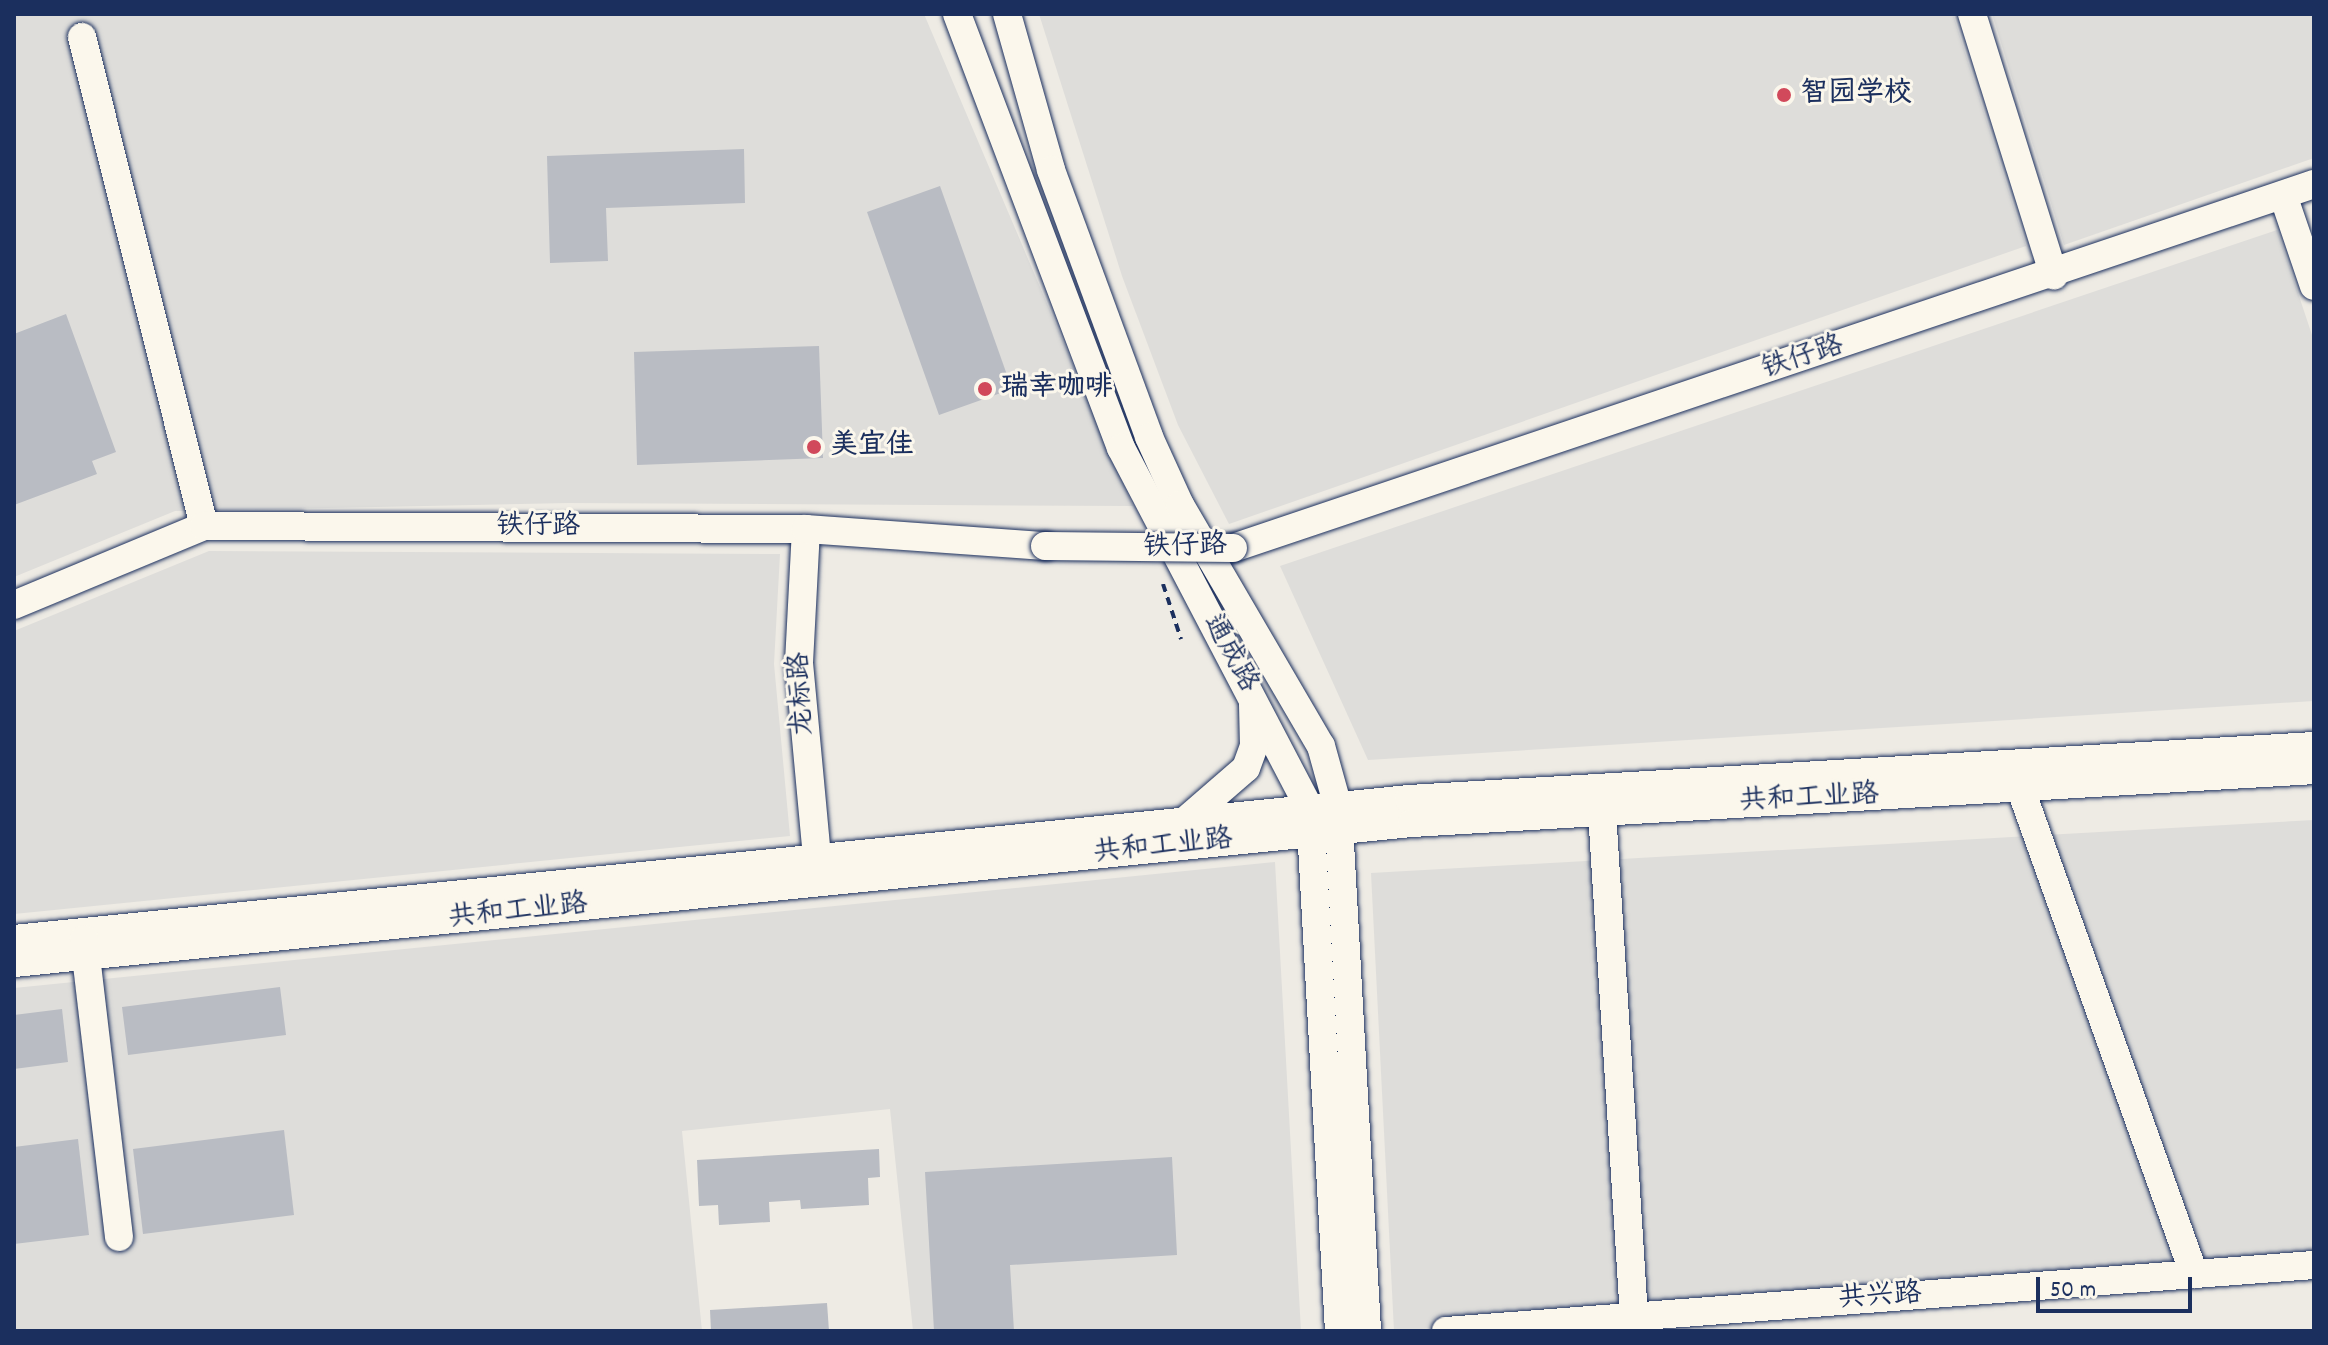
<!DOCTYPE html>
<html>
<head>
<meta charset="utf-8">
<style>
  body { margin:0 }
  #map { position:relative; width:2328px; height:1345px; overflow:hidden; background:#eeebe4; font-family:Dekko,"LXGW WenKai TC",sans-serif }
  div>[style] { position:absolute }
  .built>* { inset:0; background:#deddda }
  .building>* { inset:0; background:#b9bcc3 }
  .path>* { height:4px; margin-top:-2px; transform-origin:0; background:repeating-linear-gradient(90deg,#1b2f5e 0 8px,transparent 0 14px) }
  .roads { filter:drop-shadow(0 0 2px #1b2f5e) drop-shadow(0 0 2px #1b2f5e) }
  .minor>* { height:28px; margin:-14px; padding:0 14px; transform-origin:14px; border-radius:14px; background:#fbf7ec }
  .bridges { filter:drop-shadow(0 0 2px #1b2f5e) drop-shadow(0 0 2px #1b2f5e) }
  .minor-bridge>* { height:28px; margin:-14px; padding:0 14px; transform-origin:14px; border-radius:14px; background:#fbf7ec }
  .dots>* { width:22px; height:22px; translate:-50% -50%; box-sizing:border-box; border:4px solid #fbf7ec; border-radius:50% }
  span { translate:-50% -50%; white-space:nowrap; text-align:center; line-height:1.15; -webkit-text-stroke:6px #fbf7ec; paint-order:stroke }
  .poi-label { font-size:28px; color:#1b2f5e; font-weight:700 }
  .left { translate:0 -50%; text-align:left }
  .street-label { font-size:28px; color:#1b2f5e }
  .frame { position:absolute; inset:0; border:16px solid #1b2f5e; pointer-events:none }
  .scale { position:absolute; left:2036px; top:1277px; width:156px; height:36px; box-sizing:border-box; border:4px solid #1b2f5e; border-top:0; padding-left:10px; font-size:24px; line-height:28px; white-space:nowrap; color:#1b2f5e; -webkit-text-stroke:6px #fbf7ec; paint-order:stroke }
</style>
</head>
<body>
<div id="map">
  <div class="built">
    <div style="clip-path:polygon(14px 14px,924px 14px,1133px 506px,568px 503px,175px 511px,14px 577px)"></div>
    <div style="clip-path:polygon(1039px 14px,1953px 14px,2026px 246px,1229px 524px,1178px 425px,1122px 276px)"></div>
    <div style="clip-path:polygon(1992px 14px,2314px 14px,2314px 158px,2064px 245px)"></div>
    <div style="clip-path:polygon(2277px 230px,2314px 341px,2314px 701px,1368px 760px,1280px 566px)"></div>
    <div style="clip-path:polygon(209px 551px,780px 554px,774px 664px,790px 836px,14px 914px,14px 631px)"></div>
    <div style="clip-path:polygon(2314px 820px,2314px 1265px,1394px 1331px,1371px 873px)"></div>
    <div style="clip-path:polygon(1275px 862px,1301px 1331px,913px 1331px,890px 1109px,682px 1131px,702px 1331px,14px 1331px,14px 988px)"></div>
  </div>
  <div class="building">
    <div style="clip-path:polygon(744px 149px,745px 203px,606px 208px,608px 261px,550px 263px,547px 156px)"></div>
    <div style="clip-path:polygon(940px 186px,1012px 389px,939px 415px,867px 212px)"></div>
    <div style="clip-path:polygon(66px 314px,116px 452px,92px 461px,97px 474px,14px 505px,14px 334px)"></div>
    <div style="clip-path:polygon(819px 346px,823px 458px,637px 465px,634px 352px)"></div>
    <div style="clip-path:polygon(280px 987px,286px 1035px,128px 1055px,122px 1007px)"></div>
    <div style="clip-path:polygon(62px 1009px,68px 1062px,14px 1069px,14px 1015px)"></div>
    <div style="clip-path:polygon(284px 1130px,294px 1215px,143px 1234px,133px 1149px)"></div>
    <div style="clip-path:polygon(78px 1139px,89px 1235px,14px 1244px,14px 1147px)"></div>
    <div style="clip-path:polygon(879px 1149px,880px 1177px,868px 1178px,869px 1205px,801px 1209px,800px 1200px,769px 1202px,770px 1222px,719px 1225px,718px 1205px,699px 1206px,697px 1160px)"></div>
    <div style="clip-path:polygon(1172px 1157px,1177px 1255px,1010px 1265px,1014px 1331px,934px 1331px,925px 1172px)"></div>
    <div style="clip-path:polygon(827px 1303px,829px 1331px,711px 1331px,710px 1310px)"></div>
  </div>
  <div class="path">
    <div style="left:1163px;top:584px;width:58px;rotate:71.9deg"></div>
  </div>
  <div class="roads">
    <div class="minor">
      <div style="left:957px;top:14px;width:464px;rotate:69.3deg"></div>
      <div style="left:1121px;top:448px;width:407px;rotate:62.4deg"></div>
      <div style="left:1310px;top:809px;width:523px;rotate:86.82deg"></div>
      <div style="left:1007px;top:14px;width:162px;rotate:74.2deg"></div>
      <div style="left:1051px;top:170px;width:284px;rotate:69.8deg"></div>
      <div style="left:1149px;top:437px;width:75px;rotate:65.5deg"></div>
      <div style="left:1180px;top:505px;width:279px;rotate:59.7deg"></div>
      <div style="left:1321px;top:746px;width:63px;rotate:74.4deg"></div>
      <div style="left:1338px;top:807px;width:525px;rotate:86.83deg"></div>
      <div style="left:1972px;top:14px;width:274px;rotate:72.6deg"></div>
      <div style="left:82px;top:37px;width:504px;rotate:75.99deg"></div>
      <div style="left:2283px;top:195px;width:96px;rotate:71.2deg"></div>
      <div style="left:806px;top:529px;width:134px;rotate:93deg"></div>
      <div style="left:799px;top:663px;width:196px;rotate:84.7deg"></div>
      <div style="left:1233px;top:548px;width:1141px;rotate:-18.61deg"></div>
      <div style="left:14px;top:605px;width:206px;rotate:-22.6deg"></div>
      <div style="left:204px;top:526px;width:602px;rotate:0.29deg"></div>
      <div style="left:806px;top:529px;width:240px;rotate:4.1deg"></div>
      <div style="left:2020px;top:787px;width:517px;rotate:70.34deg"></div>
      <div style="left:1602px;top:812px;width:506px;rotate:86.37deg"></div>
      <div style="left:1186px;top:820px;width:79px;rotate:-40.9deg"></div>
      <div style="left:1246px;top:768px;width:23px;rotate:-70deg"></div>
      <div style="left:1254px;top:746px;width:42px;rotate:-91.4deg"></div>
      <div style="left:14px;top:939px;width:1402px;rotate:-5.73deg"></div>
      <div style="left:1409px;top:799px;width:907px;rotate:-3.35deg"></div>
      <div style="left:84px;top:939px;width:300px;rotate:83.3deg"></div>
      <div style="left:14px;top:963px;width:1405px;rotate:-5.72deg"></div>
      <div style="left:1412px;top:823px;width:904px;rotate:-3.36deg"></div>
      <div style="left:1446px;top:1331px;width:871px;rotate:-4.35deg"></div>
    </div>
  </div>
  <div class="bridges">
    <div class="minor-bridge">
      <div style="left:1045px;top:546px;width:188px;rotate:0.6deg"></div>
    </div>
  </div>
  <div class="dots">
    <div style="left:1784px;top:95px;background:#d1495b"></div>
    <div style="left:985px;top:389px;background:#d1495b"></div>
    <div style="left:814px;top:447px;background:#d1495b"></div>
  </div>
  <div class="poi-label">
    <span class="left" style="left:1800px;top:95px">智园学校</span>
    <span class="left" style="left:1001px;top:389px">瑞幸咖啡</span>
    <span class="left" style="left:830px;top:447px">美宜佳</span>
  </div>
  <div class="street-label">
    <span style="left:1803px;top:359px;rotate:-18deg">铁仔路</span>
    <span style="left:538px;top:528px">铁仔路</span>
    <span style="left:1185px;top:548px;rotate:-2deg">铁仔路</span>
    <span style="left:1229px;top:654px;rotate:61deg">通成路</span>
    <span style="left:803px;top:694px;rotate:-93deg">龙标路</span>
    <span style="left:1809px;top:800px;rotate:-3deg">共和工业路</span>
    <span style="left:1163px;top:848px;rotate:-6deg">共和工业路</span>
    <span style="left:518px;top:913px;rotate:-6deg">共和工业路</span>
    <span style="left:1880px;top:1298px;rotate:-4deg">共兴路</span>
  </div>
  <div class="frame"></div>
  <div class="scale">50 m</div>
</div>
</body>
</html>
